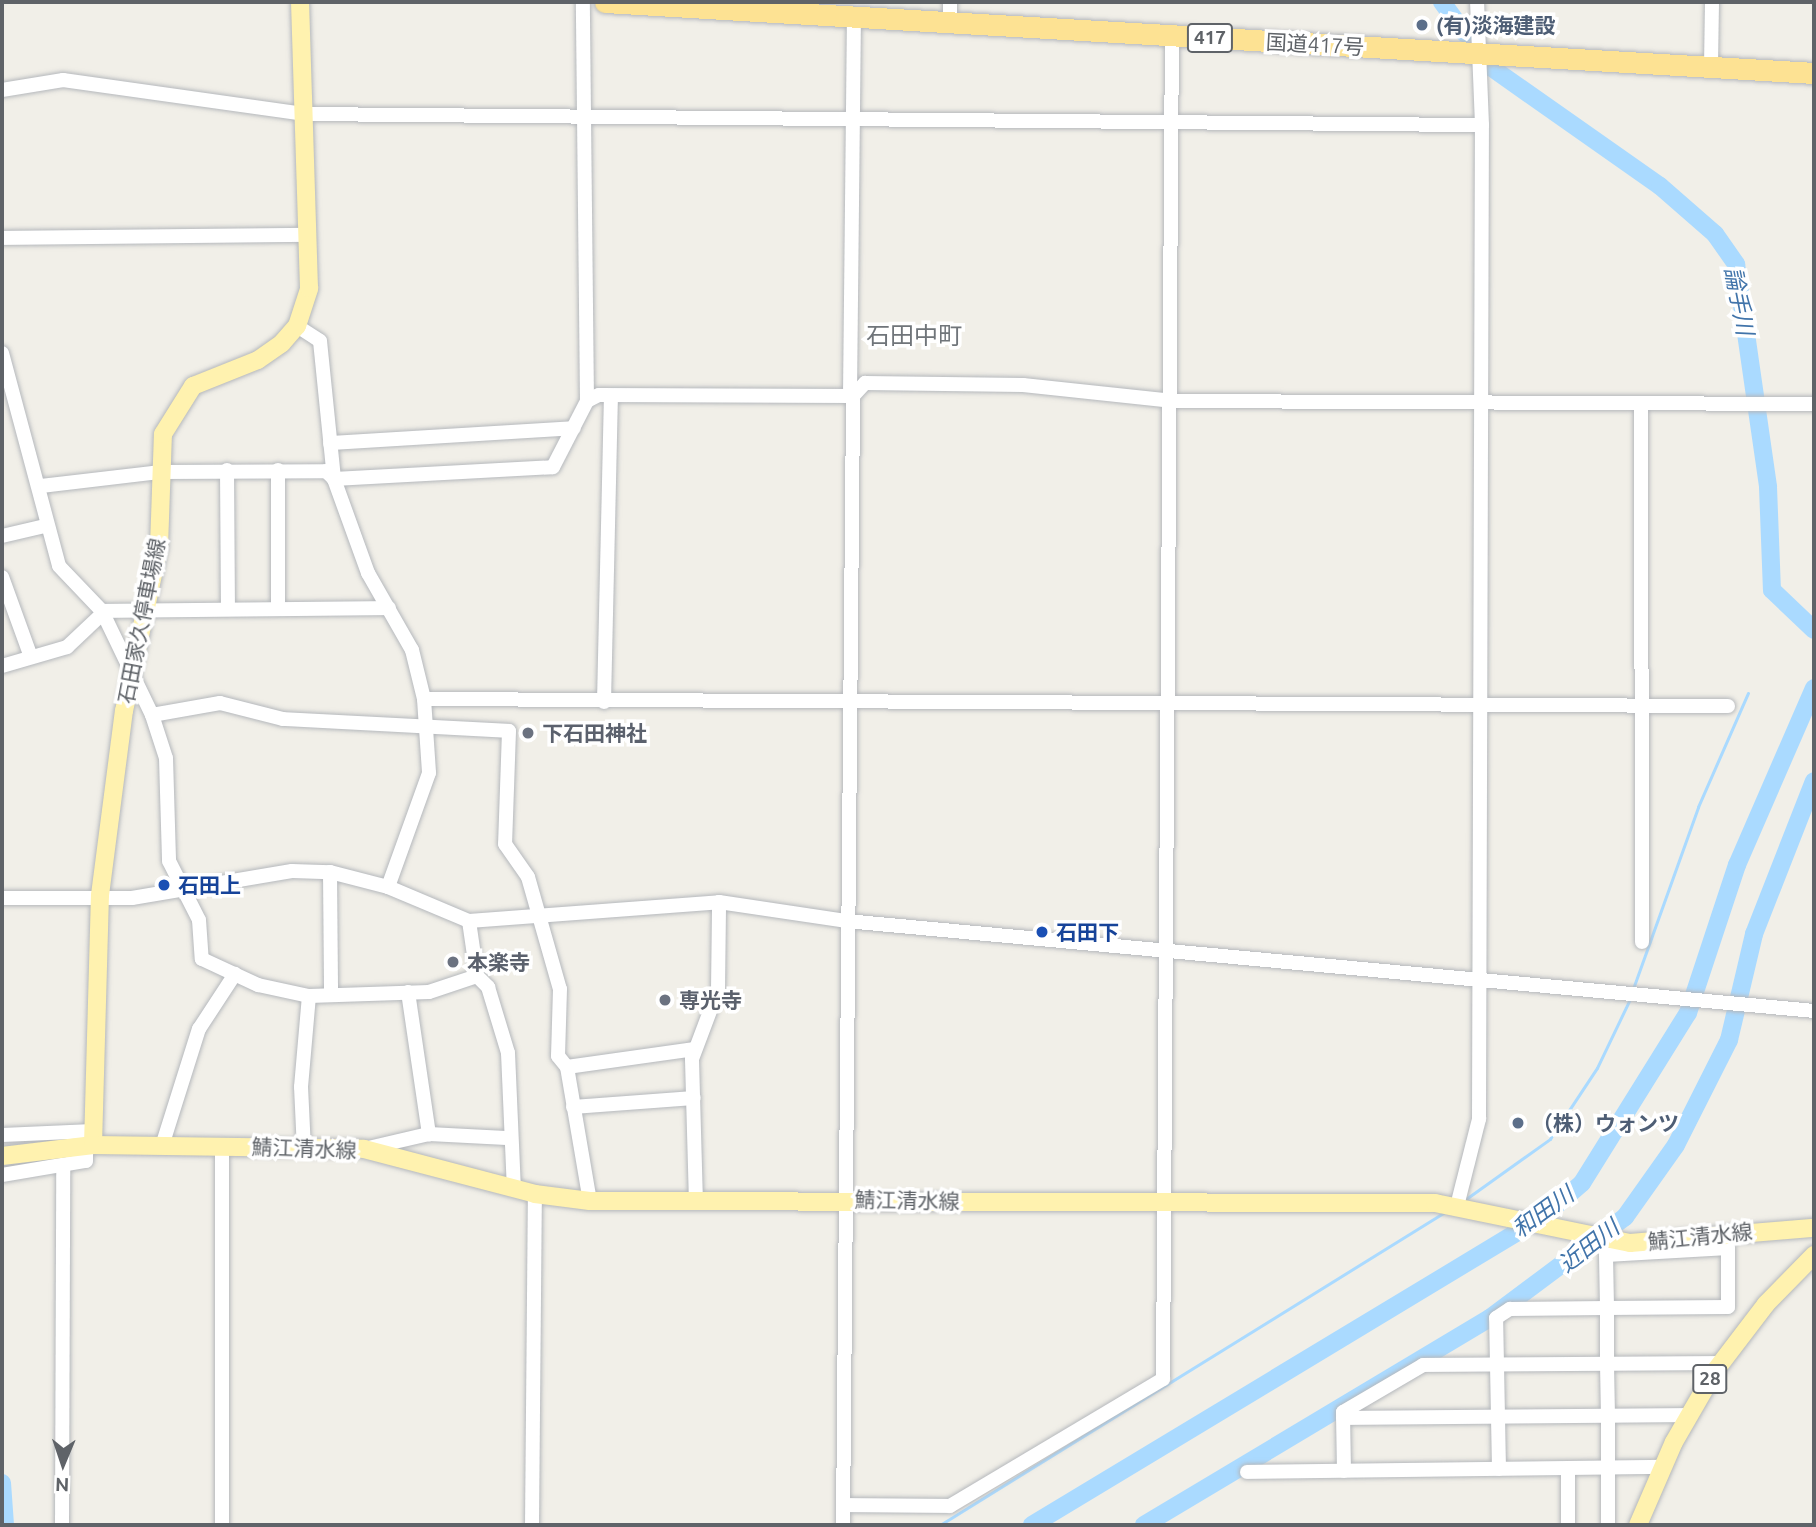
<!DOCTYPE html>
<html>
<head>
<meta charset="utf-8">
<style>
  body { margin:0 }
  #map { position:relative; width:1816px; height:1527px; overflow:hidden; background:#f1efe8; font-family:Ubuntu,"Noto Sans JP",sans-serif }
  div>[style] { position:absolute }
  .stream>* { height:2.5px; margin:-1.25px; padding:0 1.25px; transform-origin:1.25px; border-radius:1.25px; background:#aadaff }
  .river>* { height:18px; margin:-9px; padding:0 9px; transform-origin:9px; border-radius:9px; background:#aadaff }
  .roads { filter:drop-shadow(0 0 2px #b5b8bc) drop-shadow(0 0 2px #b5b8bc) }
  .minor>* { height:14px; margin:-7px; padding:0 7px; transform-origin:7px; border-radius:7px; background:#fff }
  .major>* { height:18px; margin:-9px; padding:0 9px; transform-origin:9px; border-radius:9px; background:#fff2af }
  .highway>* { height:21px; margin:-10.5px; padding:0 10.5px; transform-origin:10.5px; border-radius:10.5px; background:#fde293 }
  .dots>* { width:19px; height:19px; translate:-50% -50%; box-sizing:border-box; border:4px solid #fff; border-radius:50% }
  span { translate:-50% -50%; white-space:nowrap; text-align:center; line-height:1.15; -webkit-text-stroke:7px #fff; paint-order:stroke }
  .shield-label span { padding:2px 5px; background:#fff; border:2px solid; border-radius:5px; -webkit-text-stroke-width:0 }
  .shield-label { font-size:19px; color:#5f6368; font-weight:700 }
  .service-label { font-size:21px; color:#4e5e75; font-weight:700 }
  .left { translate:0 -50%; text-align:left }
  .street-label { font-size:21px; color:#5f6368 }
  .worship-label { font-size:21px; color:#5b616d; font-weight:700 }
  .transit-label { font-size:21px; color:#164399; font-weight:700 }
  .water-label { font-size:23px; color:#4174aa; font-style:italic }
  .quarter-label { font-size:24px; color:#70757a }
  .frame { position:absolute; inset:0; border:4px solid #5f6368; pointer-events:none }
  .north { position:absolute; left:28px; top:1429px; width:70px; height:70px; -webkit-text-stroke:5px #fff; paint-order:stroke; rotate:182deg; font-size:19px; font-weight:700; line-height:28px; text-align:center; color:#5f6368 }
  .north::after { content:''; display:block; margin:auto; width:24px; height:32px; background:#5f6368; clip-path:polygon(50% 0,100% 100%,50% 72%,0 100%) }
</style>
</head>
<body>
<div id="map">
  <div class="stream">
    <div style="left:1633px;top:989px;width:193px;rotate:-70.3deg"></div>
    <div style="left:1698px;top:807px;width:124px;rotate:-66.3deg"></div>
    <div style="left:1466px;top:1199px;width:103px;rotate:-35.5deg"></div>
    <div style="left:1550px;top:1139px;width:85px;rotate:-56.5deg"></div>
    <div style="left:1597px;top:1068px;width:76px;rotate:-64.4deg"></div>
    <div style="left:940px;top:1525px;width:594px;rotate:-31.79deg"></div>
  </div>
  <div class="river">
    <div style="left:1442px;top:2px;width:39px;rotate:54deg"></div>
    <div style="left:1492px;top:68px;width:205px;rotate:35.1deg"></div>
    <div style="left:1660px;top:186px;width:73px;rotate:41.1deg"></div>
    <div style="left:1715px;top:234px;width:37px;rotate:55deg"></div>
    <div style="left:1736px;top:264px;width:225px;rotate:81.8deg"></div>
    <div style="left:1768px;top:487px;width:103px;rotate:87.8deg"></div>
    <div style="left:1772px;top:590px;width:58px;rotate:43.6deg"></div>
    <div style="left:2px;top:1483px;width:42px;rotate:85.9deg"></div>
    <div style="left:1032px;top:1525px;width:598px;rotate:-31.11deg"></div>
    <div style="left:1544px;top:1216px;width:50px;rotate:-41deg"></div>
    <div style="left:1582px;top:1183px;width:200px;rotate:-58.1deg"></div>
    <div style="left:1688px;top:1013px;width:156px;rotate:-71.7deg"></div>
    <div style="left:1737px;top:865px;width:193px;rotate:-66.5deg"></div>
    <div style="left:1144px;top:1525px;width:403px;rotate:-30.9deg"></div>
    <div style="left:1490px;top:1318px;width:169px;rotate:-36.8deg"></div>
    <div style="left:1625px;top:1217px;width:88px;rotate:-54.7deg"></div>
    <div style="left:1676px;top:1145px;width:118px;rotate:-63.2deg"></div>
    <div style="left:1729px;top:1040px;width:109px;rotate:-76.7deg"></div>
    <div style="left:1754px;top:934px;width:164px;rotate:-68.6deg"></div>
  </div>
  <div class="roads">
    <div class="minor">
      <div style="left:950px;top:22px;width:20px;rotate:-90deg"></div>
      <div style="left:1711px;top:66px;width:64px;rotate:-89.1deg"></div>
      <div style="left:2px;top:90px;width:62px;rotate:-9.3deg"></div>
      <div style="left:63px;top:80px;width:243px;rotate:8deg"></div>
      <div style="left:304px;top:114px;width:1178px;rotate:0.54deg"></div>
      <div style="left:2px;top:238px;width:304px;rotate:-0.6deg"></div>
      <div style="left:297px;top:326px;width:27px;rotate:33deg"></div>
      <div style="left:320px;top:341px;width:139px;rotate:84.2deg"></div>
      <div style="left:334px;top:479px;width:100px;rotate:70.1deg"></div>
      <div style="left:368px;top:573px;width:89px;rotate:60.3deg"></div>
      <div style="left:412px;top:650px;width:50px;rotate:76.2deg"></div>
      <div style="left:424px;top:699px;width:74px;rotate:86.1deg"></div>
      <div style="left:429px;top:773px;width:121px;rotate:109.8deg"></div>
      <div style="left:2px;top:353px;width:220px;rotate:75deg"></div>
      <div style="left:59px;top:566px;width:62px;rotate:46.3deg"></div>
      <div style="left:102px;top:611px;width:115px;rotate:64.3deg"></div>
      <div style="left:152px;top:715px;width:45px;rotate:72deg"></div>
      <div style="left:166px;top:758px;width:103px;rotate:88.3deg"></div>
      <div style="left:169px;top:861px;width:66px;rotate:63deg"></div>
      <div style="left:199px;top:920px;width:39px;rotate:86deg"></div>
      <div style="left:202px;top:959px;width:62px;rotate:24.9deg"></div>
      <div style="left:258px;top:985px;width:52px;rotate:12.2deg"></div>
      <div style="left:309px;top:996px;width:120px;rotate:-1.9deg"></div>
      <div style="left:429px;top:992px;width:51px;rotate:-18.4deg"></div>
      <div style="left:850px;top:395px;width:379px;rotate:-89.4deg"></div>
      <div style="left:587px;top:401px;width:13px;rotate:-27deg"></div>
      <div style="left:599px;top:395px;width:254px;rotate:0.2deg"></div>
      <div style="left:1641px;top:403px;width:539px;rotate:89.89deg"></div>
      <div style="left:330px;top:443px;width:244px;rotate:-3.5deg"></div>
      <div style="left:227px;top:470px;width:139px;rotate:89.6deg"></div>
      <div style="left:278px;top:470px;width:138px;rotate:90deg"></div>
      <div style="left:41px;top:486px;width:121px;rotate:-6.7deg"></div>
      <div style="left:161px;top:472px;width:165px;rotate:-0.3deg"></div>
      <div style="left:326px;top:471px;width:11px;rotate:45deg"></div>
      <div style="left:334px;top:479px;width:219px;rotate:-3.1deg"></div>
      <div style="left:553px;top:467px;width:74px;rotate:-62.7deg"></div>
      <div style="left:587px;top:401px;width:399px;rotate:-90.6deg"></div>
      <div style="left:2px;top:536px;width:44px;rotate:-13.1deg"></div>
      <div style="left:2px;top:577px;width:85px;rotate:70.1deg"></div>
      <div style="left:102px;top:611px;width:287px;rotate:-0.6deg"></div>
      <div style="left:2px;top:666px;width:68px;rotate:-16.3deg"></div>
      <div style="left:67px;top:647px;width:48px;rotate:-43.3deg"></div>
      <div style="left:424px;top:699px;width:1304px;rotate:0.31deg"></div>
      <div style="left:604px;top:702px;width:306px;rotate:-88.7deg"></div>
      <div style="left:152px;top:715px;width:69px;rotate:-10deg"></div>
      <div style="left:220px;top:703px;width:65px;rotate:14.3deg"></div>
      <div style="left:283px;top:719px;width:226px;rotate:3deg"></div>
      <div style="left:509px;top:731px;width:113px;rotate:92deg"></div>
      <div style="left:505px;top:844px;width:40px;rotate:55.1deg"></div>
      <div style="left:528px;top:877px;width:116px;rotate:74.1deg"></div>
      <div style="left:560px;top:989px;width:67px;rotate:91.7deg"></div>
      <div style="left:558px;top:1056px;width:14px;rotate:51deg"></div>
      <div style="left:567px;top:1067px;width:136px;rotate:80.3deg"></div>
      <div style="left:330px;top:872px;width:122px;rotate:89.5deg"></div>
      <div style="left:2px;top:898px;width:130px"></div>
      <div style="left:132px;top:898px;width:162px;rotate:-9.6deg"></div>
      <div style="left:292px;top:871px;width:38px;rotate:2deg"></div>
      <div style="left:330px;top:872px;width:60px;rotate:14.5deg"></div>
      <div style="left:388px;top:887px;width:88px;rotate:22.8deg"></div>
      <div style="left:469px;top:921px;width:251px;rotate:-4.3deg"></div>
      <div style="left:719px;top:902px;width:128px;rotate:8.5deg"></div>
      <div style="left:846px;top:921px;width:972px;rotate:5.31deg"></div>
      <div style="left:469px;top:921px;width:56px;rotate:81.7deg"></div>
      <div style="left:477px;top:976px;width:16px;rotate:45deg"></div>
      <div style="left:488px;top:987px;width:69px;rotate:73.1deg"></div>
      <div style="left:508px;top:1053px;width:136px;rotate:87.5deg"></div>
      <div style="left:408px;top:992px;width:144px;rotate:81.6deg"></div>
      <div style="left:567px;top:1067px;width:129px;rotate:-8deg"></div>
      <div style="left:573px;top:1107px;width:121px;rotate:-4.3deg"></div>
      <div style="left:2px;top:1135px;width:91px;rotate:-2.5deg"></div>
      <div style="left:162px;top:1146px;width:123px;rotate:-72.5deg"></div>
      <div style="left:199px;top:1029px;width:66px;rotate:-56.8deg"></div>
      <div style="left:222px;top:1146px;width:379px;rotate:90deg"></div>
      <div style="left:364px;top:1149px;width:67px;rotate:-13deg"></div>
      <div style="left:429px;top:1134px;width:79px;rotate:2.9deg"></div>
      <div style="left:304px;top:1150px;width:63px;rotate:-92.7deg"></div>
      <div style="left:301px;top:1087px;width:91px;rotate:-85deg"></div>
      <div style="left:2px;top:1175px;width:85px;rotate:-9.5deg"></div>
      <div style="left:86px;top:1161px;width:15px;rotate:-90deg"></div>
      <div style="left:696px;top:1203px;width:144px;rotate:-91.6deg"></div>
      <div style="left:692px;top:1059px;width:74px;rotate:-69.4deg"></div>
      <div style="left:718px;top:990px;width:88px;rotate:-89.3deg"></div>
      <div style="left:1457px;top:1206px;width:90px;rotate:-75.8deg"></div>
      <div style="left:1479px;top:1119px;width:994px;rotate:-89.83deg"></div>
      <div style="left:1482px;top:125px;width:123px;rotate:-92.3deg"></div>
      <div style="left:1343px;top:1418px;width:345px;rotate:-0.5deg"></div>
      <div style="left:1568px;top:1468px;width:57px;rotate:90deg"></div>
      <div style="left:1499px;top:1469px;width:151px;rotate:-91.1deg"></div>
      <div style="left:1496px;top:1318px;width:17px;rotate:-33deg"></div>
      <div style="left:1510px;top:1309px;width:97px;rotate:-0.6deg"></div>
      <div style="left:1607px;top:1308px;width:121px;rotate:-0.5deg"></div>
      <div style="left:1728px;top:1307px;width:59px;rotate:-90deg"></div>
      <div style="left:1728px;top:1248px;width:122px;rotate:176.7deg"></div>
      <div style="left:1606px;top:1255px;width:53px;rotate:88.9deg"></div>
      <div style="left:1607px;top:1308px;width:56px;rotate:90deg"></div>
      <div style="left:1607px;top:1364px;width:51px;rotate:88.9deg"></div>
      <div style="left:1608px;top:1415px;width:110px;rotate:90deg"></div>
      <div style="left:1344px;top:1471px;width:59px;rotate:-91deg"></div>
      <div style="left:1343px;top:1412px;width:93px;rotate:-30.4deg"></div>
      <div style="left:1423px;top:1365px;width:297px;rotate:-0.4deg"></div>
      <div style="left:1247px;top:1472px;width:415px;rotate:-0.7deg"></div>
      <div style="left:844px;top:1505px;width:106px;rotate:0.5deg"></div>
      <div style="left:950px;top:1506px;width:248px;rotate:-30.8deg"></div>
      <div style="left:1163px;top:1379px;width:1343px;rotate:-89.62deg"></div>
      <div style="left:62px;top:1525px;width:357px;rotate:-89.8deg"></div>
      <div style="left:532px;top:1525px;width:331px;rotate:-89.5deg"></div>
      <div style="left:843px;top:1525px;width:1129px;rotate:-89.49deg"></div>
      <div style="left:853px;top:396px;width:18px;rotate:-47deg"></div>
      <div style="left:865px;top:383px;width:158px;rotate:0.7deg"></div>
      <div style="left:1023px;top:385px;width:151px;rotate:6.1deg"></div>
      <div style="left:1173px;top:401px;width:641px;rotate:0.27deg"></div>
    </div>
    <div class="major">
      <div style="left:93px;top:1145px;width:250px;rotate:-88.4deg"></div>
      <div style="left:100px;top:895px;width:186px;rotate:-82.6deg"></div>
      <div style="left:124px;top:711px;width:168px;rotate:-78deg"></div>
      <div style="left:159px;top:547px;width:113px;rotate:-88deg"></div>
      <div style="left:163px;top:434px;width:57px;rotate:-58deg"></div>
      <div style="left:193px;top:386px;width:70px;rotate:-21.8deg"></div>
      <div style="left:258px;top:360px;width:29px;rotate:-35deg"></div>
      <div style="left:282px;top:343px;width:23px;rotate:-49deg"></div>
      <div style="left:297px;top:326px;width:40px;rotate:-72deg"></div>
      <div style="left:309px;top:288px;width:286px;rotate:-91.8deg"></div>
      <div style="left:2px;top:1156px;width:92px;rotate:-6.9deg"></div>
      <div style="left:93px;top:1145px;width:271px;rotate:0.8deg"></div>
      <div style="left:364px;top:1149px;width:177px;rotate:14.7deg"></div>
      <div style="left:535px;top:1194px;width:55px;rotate:7.3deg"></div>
      <div style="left:590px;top:1201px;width:845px;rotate:0.14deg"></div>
      <div style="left:1435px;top:1203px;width:199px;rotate:11.6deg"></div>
      <div style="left:1630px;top:1243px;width:185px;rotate:-4.7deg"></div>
      <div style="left:1638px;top:1525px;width:90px;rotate:-66.6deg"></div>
      <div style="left:1674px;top:1442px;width:82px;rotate:-60deg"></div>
      <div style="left:1715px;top:1371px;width:84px;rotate:-52.7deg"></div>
      <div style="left:1766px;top:1304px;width:69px;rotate:-45.6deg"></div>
    </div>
    <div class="highway">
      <div style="left:605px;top:2px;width:1211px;rotate:3.36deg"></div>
    </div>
  </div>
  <div class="dots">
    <div style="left:1422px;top:25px;background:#5c6f8a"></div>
    <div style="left:528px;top:733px;background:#6b7280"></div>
    <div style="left:164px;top:885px;background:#1a4fb4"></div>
    <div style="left:1042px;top:932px;background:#1a4fb4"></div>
    <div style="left:453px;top:962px;background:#6b7280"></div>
    <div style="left:665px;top:1000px;background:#6b7280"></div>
    <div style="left:1518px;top:1123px;background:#5c6f8a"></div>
  </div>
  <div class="shield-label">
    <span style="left:1210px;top:38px">417</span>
    <span style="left:1710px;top:1379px">28</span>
  </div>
  <div class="service-label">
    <span class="left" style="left:1436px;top:25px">(有)淡海建設</span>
    <span class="left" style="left:1532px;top:1123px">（株）ウォンツ</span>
  </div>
  <div class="street-label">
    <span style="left:1315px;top:44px;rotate:3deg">国道417号</span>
    <span style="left:141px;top:621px;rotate:-79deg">石田家久停車場線</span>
    <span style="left:304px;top:1148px;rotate:2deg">鯖江清水線</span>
    <span style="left:907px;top:1200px;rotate:1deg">鯖江清水線</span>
    <span style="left:1700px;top:1236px;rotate:-6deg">鯖江清水線</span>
  </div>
  <div class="worship-label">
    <span class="left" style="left:542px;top:733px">下石田神社</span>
    <span class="left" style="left:467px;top:962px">本楽寺</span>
    <span class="left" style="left:679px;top:1000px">専光寺</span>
  </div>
  <div class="transit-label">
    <span class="left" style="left:178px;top:885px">石田上</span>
    <span class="left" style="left:1056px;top:932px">石田下</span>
  </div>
  <div class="water-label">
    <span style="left:1739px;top:301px;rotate:79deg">論手川</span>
    <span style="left:1543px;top:1212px;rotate:-36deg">和田川</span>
    <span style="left:1589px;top:1246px;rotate:-38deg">近田川</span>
  </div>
  <div class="quarter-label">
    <span style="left:914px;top:336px">石田中町</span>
  </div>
  <div class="frame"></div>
  <div class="north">N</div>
</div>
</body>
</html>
